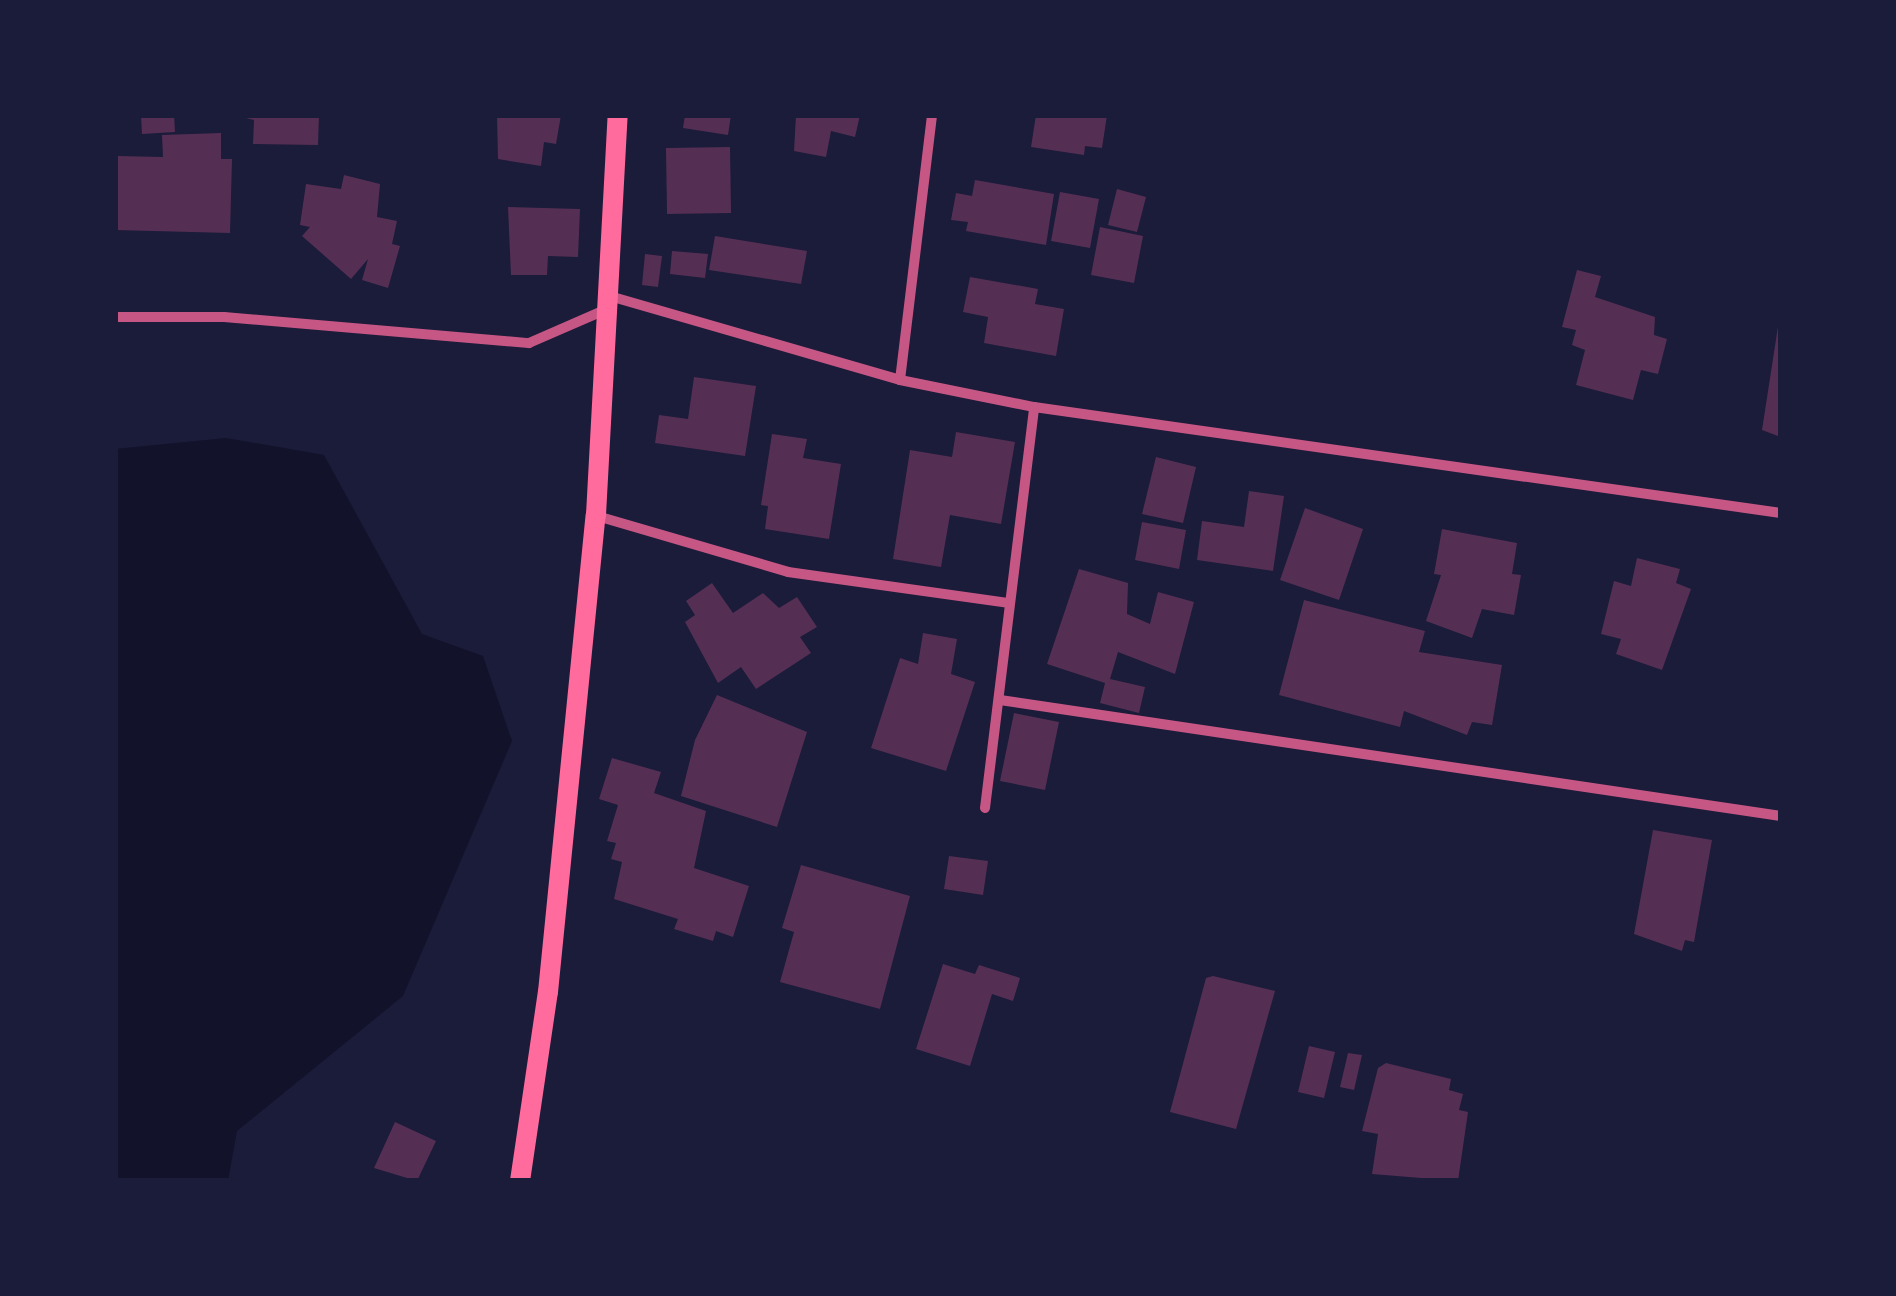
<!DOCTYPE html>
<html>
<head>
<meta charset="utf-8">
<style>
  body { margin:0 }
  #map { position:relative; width:1896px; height:1296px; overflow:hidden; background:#1b1b3a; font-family:Roboto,sans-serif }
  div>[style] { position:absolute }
  .water>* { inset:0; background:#12122b }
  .building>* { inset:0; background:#542f53 }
  .minor>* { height:10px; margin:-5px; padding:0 5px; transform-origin:5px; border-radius:5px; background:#c65784 }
  .primary>* { height:20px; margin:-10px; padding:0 10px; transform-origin:10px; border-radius:10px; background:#ff6b9d }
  span { translate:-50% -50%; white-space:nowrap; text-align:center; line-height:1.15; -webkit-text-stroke:8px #1b1b3a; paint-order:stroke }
  .frame { position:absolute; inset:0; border:118px solid #1b1b3a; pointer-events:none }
</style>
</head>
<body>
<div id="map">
  <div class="water">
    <div style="clip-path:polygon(226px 438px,324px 455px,422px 634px,483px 656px,512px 741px,403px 996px,237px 1131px,228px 1181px,115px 1181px,115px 449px)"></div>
  </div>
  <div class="building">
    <div style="clip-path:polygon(141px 115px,174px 115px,175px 132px,142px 134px)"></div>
    <div style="clip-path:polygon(234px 115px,319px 115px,318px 145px,253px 144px,254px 120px)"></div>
    <div style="clip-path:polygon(497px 115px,561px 115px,556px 144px,544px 142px,541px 166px,498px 159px)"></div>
    <div style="clip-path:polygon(685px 115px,731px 115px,728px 135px,683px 128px)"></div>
    <div style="clip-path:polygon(796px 115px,860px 115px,855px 137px,831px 131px,826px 157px,794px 151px)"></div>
    <div style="clip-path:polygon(1036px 115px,1107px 115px,1102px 148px,1085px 146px,1084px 155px,1031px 147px)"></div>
    <div style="clip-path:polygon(221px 133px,221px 159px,232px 159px,230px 233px,115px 230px,117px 156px,163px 157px,162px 135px)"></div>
    <div style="clip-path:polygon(730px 147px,731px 213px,667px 214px,666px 148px)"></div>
    <div style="clip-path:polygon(344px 175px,380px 184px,377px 217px,397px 221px,392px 244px,400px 246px,388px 288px,362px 280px,368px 259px,351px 279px,302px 236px,310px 227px,300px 225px,306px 184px,341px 189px)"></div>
    <div style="clip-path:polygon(975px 180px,1054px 194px,1046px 245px,966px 231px,968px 222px,951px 220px,956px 193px,972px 196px)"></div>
    <div style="clip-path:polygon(1117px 189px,1146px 197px,1137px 232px,1108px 225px)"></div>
    <div style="clip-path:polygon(1060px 192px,1099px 199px,1090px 248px,1051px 241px)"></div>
    <div style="clip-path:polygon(508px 207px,580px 209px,578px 257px,548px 256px,547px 275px,511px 275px)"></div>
    <div style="clip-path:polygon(1100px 227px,1143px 236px,1134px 283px,1091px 275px)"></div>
    <div style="clip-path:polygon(715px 236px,807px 251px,801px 284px,709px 270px)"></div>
    <div style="clip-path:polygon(672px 251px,708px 254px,705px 278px,670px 274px)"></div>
    <div style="clip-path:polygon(645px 254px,662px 256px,658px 287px,642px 285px)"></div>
    <div style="clip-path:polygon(1577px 270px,1601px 276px,1595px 297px,1655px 317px,1654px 335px,1667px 339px,1658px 374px,1641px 370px,1633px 400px,1576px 385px,1585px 350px,1572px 345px,1576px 330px,1562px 327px)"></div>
    <div style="clip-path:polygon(970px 277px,1038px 289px,1035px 304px,1064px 309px,1056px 356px,984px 343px,988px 317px,963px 312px)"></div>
    <div style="clip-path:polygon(1781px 307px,1781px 437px,1762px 430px)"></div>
    <div style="clip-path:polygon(694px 377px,756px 386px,745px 456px,655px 443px,659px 415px,688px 419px)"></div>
    <div style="clip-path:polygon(956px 432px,1015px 442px,1001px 524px,950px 515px,941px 567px,893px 559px,910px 450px,952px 457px)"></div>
    <div style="clip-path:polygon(772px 434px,807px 439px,803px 458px,841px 464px,829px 539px,765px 529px,768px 506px,761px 505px)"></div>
    <div style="clip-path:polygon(1156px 457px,1196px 467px,1183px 523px,1142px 514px)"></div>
    <div style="clip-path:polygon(1249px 491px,1284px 496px,1273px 571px,1197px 560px,1202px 521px,1244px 527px)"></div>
    <div style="clip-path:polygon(1305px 508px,1363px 529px,1339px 600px,1280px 580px)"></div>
    <div style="clip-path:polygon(1142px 522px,1186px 530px,1179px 569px,1135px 560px)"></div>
    <div style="clip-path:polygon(1442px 529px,1517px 543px,1512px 574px,1521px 575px,1514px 615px,1482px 609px,1472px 638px,1426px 621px,1441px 575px,1434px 574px)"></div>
    <div style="clip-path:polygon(1637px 558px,1680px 569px,1676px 583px,1691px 589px,1662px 670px,1616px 654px,1621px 639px,1601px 634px,1614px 581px,1631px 586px)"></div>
    <div style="clip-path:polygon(1079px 569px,1128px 583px,1127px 614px,1150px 624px,1158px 592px,1194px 602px,1175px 674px,1118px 652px,1110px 679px,1145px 687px,1139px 713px,1100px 703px,1105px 683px,1047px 664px)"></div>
    <div style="clip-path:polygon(712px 583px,733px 613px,763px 593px,779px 608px,797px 597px,817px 627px,800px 637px,811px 653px,756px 689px,741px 667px,718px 683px,685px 622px,695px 615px,686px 601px)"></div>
    <div style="clip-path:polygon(1304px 600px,1425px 631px,1419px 652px,1502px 665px,1492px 725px,1472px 722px,1467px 735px,1404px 711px,1400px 727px,1279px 695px)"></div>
    <div style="clip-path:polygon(923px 633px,957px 639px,951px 674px,975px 682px,946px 771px,871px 748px,900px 658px,918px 664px)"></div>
    <div style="clip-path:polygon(717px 695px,807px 732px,777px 827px,681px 796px,695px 740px)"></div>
    <div style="clip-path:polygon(1014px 713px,1059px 722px,1045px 790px,1000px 781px)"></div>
    <div style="clip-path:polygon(612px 758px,661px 772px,654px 793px,706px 811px,694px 868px,749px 886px,733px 937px,716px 931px,713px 941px,674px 929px,678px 919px,614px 899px,622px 862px,611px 859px,616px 843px,607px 841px,618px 805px,599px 799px)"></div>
    <div style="clip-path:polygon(1653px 830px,1712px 840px,1694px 942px,1685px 940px,1682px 951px,1634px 934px)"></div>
    <div style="clip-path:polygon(949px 856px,988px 861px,983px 895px,944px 889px)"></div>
    <div style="clip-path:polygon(801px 865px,910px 896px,880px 1009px,780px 982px,794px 932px,782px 928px)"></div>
    <div style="clip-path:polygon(943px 964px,975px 974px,979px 965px,1020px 978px,1013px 1001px,992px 994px,970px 1066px,916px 1049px)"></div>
    <div style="clip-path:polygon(1213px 976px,1275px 991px,1236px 1129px,1170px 1112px,1206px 978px)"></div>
    <div style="clip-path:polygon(1309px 1046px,1335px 1052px,1324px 1098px,1298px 1092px)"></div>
    <div style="clip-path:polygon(1348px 1053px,1362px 1055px,1354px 1090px,1340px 1087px)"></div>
    <div style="clip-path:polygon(1386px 1063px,1451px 1079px,1449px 1090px,1463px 1094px,1459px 1110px,1468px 1112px,1458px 1181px,1372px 1174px,1378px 1134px,1362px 1131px,1378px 1068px)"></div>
    <div style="clip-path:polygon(395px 1122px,436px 1141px,417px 1181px,374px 1168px)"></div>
  </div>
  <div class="minor">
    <div style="left:606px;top:295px;width:306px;rotate:16.1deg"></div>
    <div style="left:900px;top:380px;width:137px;rotate:11.4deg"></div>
    <div style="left:1034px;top:407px;width:754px;rotate:8.08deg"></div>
    <div style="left:115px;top:317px;width:109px"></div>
    <div style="left:224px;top:317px;width:306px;rotate:4.9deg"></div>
    <div style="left:529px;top:343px;width:83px;rotate:-23.5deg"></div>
    <div style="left:900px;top:380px;width:267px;rotate:-83.1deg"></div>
    <div style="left:597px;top:516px;width:199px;rotate:16.3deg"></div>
    <div style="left:788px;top:572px;width:222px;rotate:8deg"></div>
    <div style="left:1000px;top:700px;width:790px;rotate:8.45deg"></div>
    <div style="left:985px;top:808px;width:404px;rotate:-83deg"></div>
  </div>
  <div class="primary">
    <div style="left:520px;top:1181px;width:191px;rotate:-81.6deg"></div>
    <div style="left:548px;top:992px;width:479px;rotate:-84.3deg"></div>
    <div style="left:596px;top:515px;width:401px;rotate:-86.9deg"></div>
  </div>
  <div class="frame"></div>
</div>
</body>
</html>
